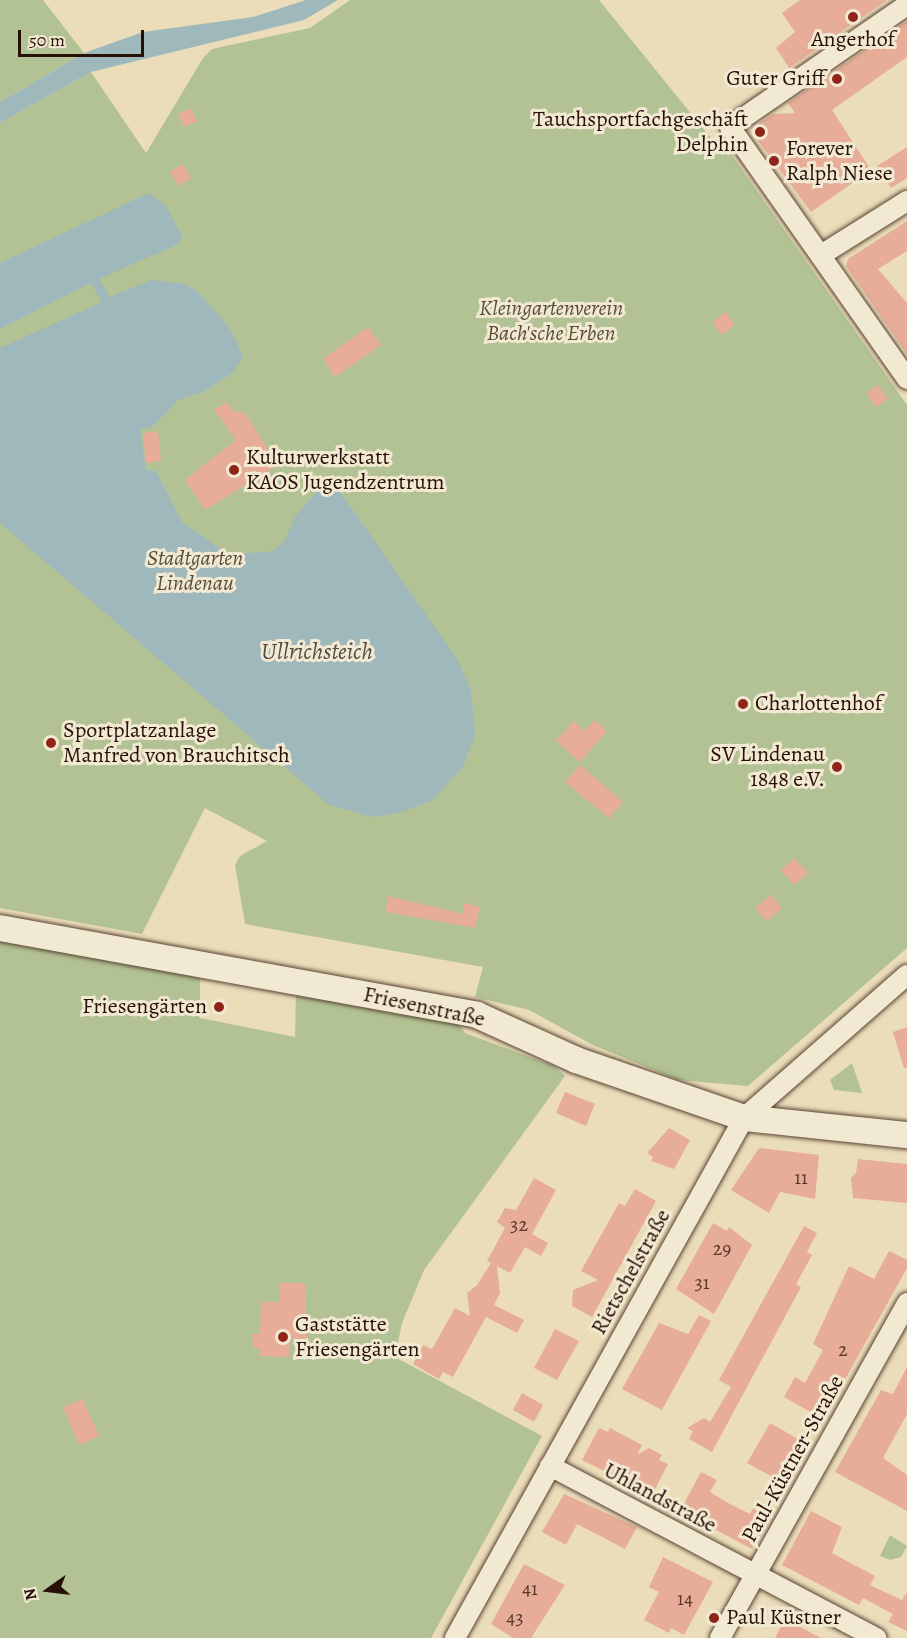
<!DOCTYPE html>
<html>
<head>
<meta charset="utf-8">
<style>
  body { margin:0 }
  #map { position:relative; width:907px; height:1638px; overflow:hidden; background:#ebddba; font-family:Alegreya,serif }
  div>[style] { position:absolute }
  .green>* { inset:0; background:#b2c294 }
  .water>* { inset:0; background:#9fb8bc }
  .building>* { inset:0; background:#e7ad99 }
  .roads { filter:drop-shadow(0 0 2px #594333) drop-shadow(0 0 2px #594333) }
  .minor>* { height:20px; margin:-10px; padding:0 10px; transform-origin:10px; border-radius:10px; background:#f2e9d2 }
  .tertiary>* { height:26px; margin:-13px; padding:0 13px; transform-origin:13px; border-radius:13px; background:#f2e9d2 }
  .dots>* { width:16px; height:16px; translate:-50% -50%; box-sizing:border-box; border:3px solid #f2e9d2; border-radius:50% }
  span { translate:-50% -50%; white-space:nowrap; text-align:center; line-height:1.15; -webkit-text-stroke:6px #f2e9d2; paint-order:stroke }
  .number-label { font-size:20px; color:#58372b }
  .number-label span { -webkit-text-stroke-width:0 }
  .poi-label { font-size:22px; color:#281006 }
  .right { translate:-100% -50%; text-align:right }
  .left { translate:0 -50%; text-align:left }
  .park-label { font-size:22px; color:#584e38; font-style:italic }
  .street-label { font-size:22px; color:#281006 }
  .water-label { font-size:24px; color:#524b46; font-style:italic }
  .north { position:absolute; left:18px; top:1560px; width:60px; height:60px; -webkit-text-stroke:4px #f2e9d2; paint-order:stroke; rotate:256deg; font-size:16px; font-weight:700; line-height:24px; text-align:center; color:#281006 }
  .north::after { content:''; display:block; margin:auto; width:21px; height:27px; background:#281006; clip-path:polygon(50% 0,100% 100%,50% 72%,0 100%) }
  .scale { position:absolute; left:18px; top:30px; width:126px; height:27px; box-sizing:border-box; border:3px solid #281006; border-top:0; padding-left:8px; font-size:18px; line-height:21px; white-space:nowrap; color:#281006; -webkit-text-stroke:4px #f2e9d2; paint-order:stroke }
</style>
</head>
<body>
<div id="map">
  <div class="green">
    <div style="clip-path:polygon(0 0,43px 0,84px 53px,0 102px)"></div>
    <div style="clip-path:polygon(350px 0,599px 0,723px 153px,731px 154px,907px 405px,907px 948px,748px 1086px,678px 1080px,593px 1045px,529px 1010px,475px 997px,483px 967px,245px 924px,235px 865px,240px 856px,267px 841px,205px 808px,142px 934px,0 908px,0 123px,91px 72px,146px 153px,203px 58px,212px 49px,310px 28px)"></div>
    <div style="clip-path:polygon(0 937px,200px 975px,200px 1018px,295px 1037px,296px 993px,457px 1021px,465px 1033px,554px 1066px,565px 1076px,424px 1270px,402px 1323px,395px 1357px,542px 1436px,431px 1638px,0 1638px)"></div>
    <div style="clip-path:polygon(852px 1063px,862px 1093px,834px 1090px,830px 1080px)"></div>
    <div style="clip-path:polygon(890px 1535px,907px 1546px,901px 1557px,890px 1560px,880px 1556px)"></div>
  </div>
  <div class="water">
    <div style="clip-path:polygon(306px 0,338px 0,304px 20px,91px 72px,0 123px,0 102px,84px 53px,143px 32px,253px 17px)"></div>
    <div style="clip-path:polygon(149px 193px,166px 206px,182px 236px,178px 244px,99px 279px,110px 297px,151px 280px,185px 284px,197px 291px,229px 327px,243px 356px,232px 373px,203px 392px,178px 400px,153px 426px,140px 430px,146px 470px,156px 471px,182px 522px,230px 555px,273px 551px,284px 542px,295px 517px,323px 484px,336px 486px,457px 659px,471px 691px,475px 734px,463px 767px,431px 801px,399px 813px,370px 817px,328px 804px,0 523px,0 348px,102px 302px,91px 283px,0 329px,0 263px)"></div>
  </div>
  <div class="building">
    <div style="clip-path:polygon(800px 0,887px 0,789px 68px,776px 48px,795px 32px,782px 13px)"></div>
    <div style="clip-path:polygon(907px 21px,907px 57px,832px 110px,871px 170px,811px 212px,753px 134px,754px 127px,773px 114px,795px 113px,788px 103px)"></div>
    <div style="clip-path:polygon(191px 108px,197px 121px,184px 127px,178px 114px)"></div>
    <div style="clip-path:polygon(907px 147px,907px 178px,891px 188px,877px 166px)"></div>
    <div style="clip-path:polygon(182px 164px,191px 178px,179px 186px,170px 172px)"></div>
    <div style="clip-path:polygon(907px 221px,907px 251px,878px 269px,907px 303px,907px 354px,846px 266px,848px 259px)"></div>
    <div style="clip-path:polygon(726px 312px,735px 325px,721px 335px,712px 322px)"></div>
    <div style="clip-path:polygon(368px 327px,381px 345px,335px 377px,323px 359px)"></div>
    <div style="clip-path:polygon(878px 385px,888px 399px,876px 407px,866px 393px)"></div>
    <div style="clip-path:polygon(227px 402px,233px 411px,245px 413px,278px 465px,205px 510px,185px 480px,236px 440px,214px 410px)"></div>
    <div style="clip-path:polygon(158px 431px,161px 461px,146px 463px,143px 433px)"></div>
    <div style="clip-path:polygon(595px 720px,607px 731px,580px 762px,556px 741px,574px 721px,584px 731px)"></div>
    <div style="clip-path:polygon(580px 765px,623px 802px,609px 818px,565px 782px)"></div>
    <div style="clip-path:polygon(794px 858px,808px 873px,794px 885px,781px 870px)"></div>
    <div style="clip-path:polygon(771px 895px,782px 908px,767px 921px,755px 908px)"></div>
    <div style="clip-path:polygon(388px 896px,463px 914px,464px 903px,480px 907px,475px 928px,386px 912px)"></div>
    <div style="clip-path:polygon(907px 1027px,907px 1068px,904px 1068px,893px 1032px)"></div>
    <div style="clip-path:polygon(565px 1092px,595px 1104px,586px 1126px,556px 1113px)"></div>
    <div style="clip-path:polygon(669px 1128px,690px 1140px,674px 1169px,651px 1161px,653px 1157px,647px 1153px)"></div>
    <div style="clip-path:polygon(759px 1148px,819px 1155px,815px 1199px,780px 1192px,769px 1213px,731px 1190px)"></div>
    <div style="clip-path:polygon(858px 1159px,907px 1164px,907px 1203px,853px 1198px,851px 1178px,856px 1173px)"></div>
    <div style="clip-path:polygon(534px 1178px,556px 1190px,532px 1234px,548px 1243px,541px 1256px,525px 1247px,510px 1273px,497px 1266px,500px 1293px,494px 1305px,524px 1320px,517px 1333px,486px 1317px,453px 1377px,443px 1372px,439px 1379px,413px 1364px,423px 1345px,432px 1349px,455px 1308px,470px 1316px,467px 1293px,477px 1285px,491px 1263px,487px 1261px,505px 1228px,497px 1222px,505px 1208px,516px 1210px)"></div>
    <div style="clip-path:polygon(635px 1189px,656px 1201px,592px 1317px,572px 1306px,573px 1290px,598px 1280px,581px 1271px,619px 1203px,625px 1206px)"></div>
    <div style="clip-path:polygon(713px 1223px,727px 1231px,729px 1227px,752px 1245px,714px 1314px,676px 1289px)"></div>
    <div style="clip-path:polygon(804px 1226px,817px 1233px,807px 1252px,812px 1255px,796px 1284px,801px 1287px,712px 1452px,689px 1439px,693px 1431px,687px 1428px,704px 1418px,710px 1422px,731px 1387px,719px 1380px)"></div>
    <div style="clip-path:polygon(889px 1251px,907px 1260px,907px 1268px,823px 1419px,784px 1397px,795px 1377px,805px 1383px,823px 1350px,813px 1344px,849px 1266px,874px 1279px)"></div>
    <div style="clip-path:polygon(279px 1283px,305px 1283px,307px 1340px,289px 1340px,289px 1357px,260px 1356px,260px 1348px,253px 1348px,252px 1334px,260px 1334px,261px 1302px,279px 1302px)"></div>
    <div style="clip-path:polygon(699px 1315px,711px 1321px,662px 1410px,622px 1389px,659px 1323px,688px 1334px)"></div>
    <div style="clip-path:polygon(555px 1329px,579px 1341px,557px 1380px,534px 1368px)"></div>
    <div style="clip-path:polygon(907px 1367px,907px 1414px,883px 1458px,907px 1475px,907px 1511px,835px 1472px,881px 1390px,893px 1394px)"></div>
    <div style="clip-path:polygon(522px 1393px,543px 1405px,534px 1422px,513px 1410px)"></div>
    <div style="clip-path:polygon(83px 1399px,99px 1436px,79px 1445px,63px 1407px)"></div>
    <div style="clip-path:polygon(770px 1423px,809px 1445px,787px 1485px,747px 1463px)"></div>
    <div style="clip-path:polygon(599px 1428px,608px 1432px,610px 1428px,642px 1445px,637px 1455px,649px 1448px,662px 1455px,659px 1460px,668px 1464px,652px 1495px,582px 1460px)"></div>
    <div style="clip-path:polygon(701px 1472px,717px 1480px,710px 1492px,730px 1504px,750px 1514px,757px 1502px,772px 1511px,752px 1549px,680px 1511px)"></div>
    <div style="clip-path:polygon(564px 1494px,637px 1527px,625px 1549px,577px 1524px,566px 1545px,542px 1532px)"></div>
    <div style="clip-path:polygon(811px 1511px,842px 1527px,832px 1553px,875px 1576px,870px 1585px,902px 1600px,907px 1592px,907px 1631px,888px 1622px,893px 1614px,863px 1598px,859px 1605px,782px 1565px)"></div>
    <div style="clip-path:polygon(663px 1557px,713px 1582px,684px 1635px,671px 1628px,669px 1633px,644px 1620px,659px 1592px,649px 1587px)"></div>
    <div style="clip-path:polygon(524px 1564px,565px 1585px,531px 1638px,513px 1638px,491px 1624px)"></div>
    <div style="clip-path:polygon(785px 1619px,821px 1638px,775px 1638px)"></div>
  </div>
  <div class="roads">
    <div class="minor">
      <div style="left:907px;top:5px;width:215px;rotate:145.4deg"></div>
      <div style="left:730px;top:127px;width:308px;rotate:54.9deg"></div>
      <div style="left:821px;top:255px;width:102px;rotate:-32.1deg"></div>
      <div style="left:550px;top:1466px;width:369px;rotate:27.8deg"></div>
      <div style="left:455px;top:1638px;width:595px;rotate:-60.94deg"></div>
      <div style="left:744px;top:1118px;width:217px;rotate:-41.3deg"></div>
      <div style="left:720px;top:1638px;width:384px;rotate:-60.8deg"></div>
    </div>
    <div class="tertiary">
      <div style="left:0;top:928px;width:485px;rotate:10.3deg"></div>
      <div style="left:477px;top:1015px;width:109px;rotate:24.4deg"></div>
      <div style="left:576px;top:1060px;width:178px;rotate:19deg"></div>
      <div style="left:744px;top:1118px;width:164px;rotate:6deg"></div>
    </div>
  </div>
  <div class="dots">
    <div style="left:853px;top:17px;background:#8f2418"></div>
    <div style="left:837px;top:79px;background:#8f2418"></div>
    <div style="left:760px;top:132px;background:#8f2418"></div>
    <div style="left:774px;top:161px;background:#8f2418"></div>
    <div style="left:234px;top:470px;background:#8f2418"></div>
    <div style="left:743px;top:704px;background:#8f2418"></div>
    <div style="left:51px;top:743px;background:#8f2418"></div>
    <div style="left:837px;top:767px;background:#8f2418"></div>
    <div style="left:219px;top:1007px;background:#8f2418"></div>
    <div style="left:283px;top:1337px;background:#8f2418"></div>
    <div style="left:714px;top:1618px;background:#8f2418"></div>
  </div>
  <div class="number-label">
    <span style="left:801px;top:1177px">11</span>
    <span style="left:519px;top:1224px">32</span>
    <span style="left:722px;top:1248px">29</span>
    <span style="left:702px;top:1282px">31</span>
    <span style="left:843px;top:1349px">2</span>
    <span style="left:530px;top:1588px">41</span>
    <span style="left:685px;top:1598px">14</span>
    <span style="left:515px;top:1617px">43</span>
  </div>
  <div class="poi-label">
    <span style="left:853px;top:40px">Angerhof</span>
    <span class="right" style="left:825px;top:79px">Guter Griff</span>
    <span class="right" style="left:748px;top:132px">Tauchsportfachgeschäft<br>Delphin</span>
    <span class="left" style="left:786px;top:161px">Forever<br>Ralph Niese</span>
    <span class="left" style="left:246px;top:470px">Kulturwerkstatt<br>KAOS Jugendzentrum</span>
    <span class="left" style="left:755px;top:704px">Charlottenhof</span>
    <span class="left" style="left:63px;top:743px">Sportplatzanlage<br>Manfred von Brauchitsch</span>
    <span class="right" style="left:825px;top:767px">SV Lindenau<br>1848 e.V.</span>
    <span class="right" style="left:207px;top:1007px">Friesengärten</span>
    <span class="left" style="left:295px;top:1337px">Gaststätte<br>Friesengärten</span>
    <span class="left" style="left:726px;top:1618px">Paul Küstner</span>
  </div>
  <div class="park-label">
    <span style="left:551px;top:321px">Kleingartenverein<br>Bach'sche Erben</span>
    <span style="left:195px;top:571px">Stadtgarten<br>Lindenau</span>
  </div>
  <div class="street-label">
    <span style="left:424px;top:1007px;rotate:12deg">Friesenstraße</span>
    <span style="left:631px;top:1272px;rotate:-61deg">Rietschelstraße</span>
    <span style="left:793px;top:1459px;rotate:-61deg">Paul-Küstner-Straße</span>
    <span style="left:660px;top:1498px;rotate:28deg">Uhlandstraße</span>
  </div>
  <div class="water-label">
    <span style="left:317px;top:652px">Ullrichsteich</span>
  </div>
  <div class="north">N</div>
  <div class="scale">50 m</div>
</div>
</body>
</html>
